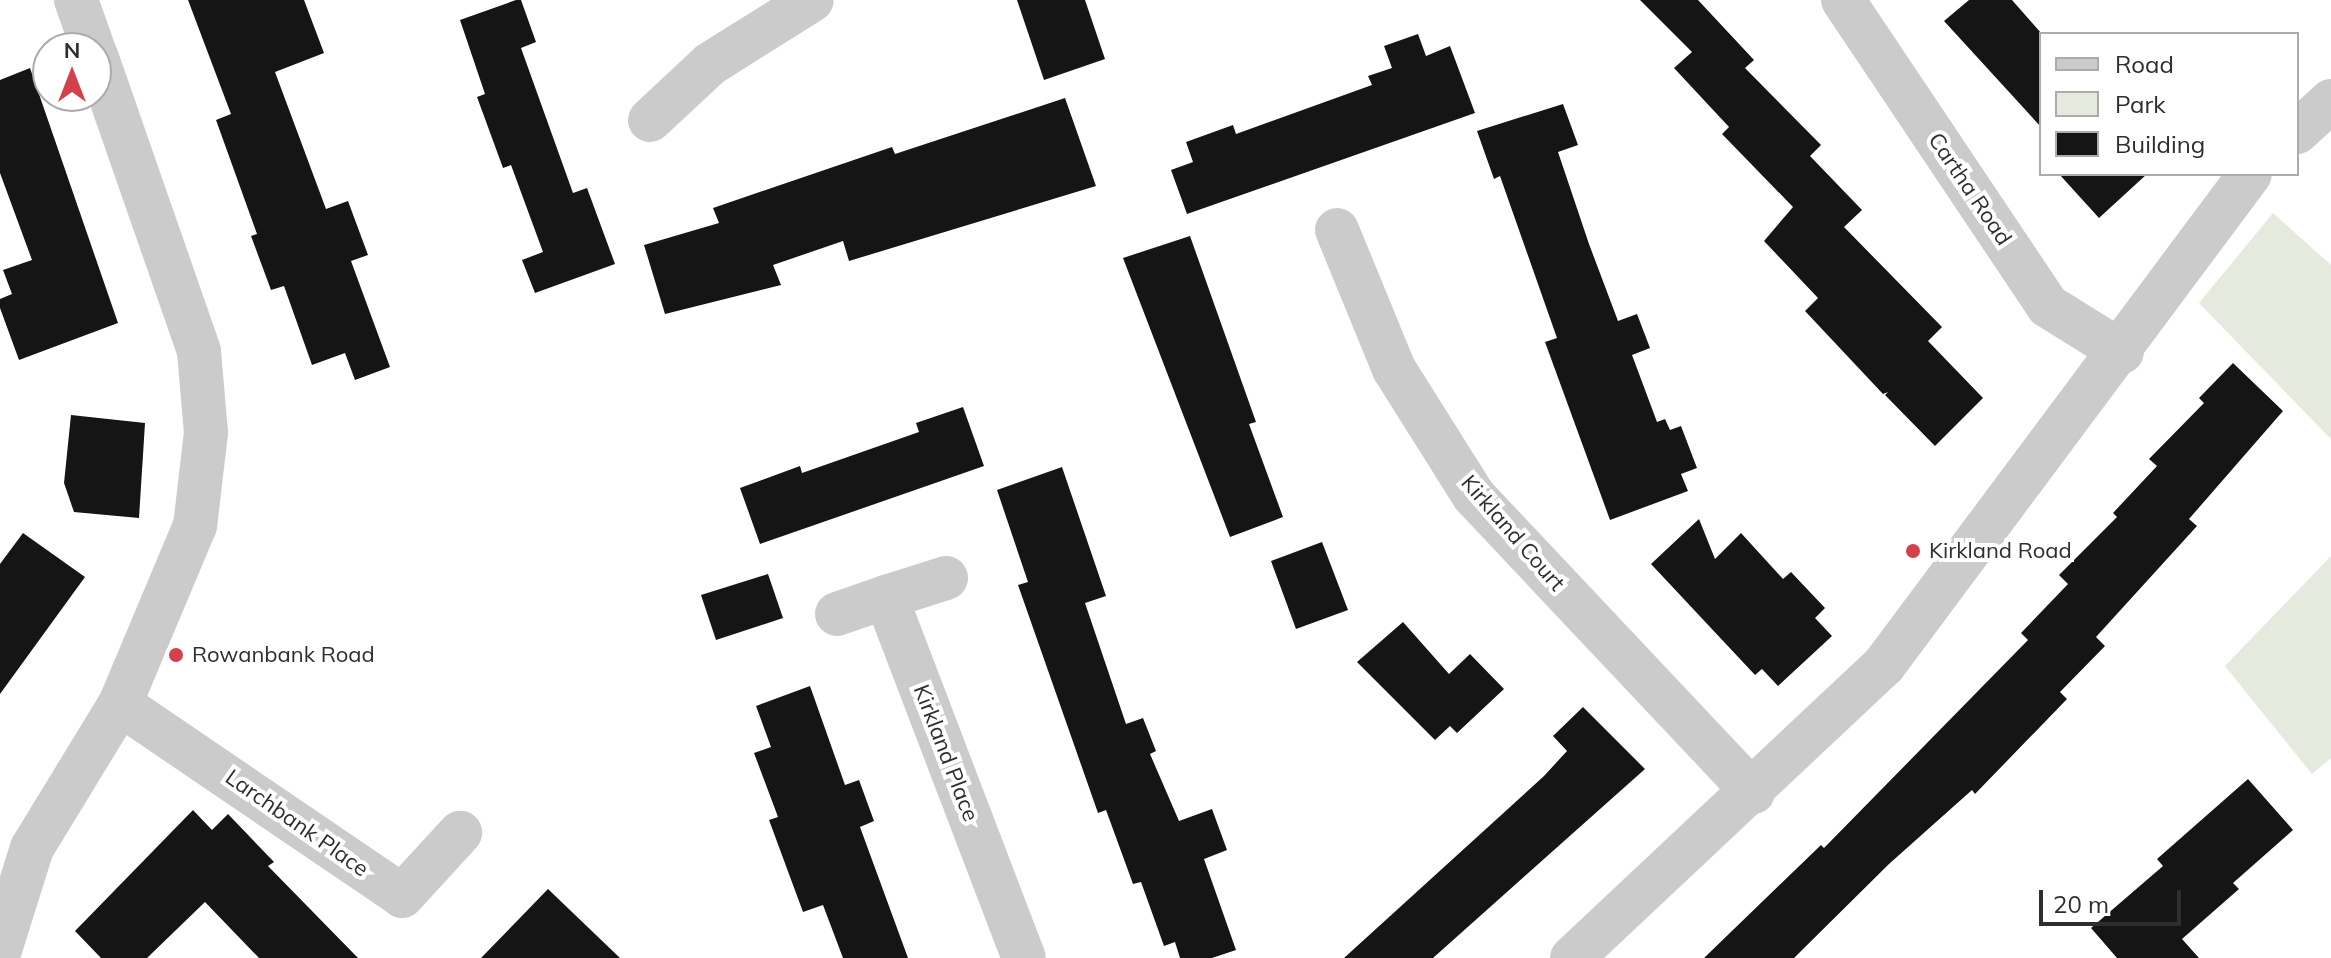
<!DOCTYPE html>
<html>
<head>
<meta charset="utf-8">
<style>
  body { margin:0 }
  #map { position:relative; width:2331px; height:958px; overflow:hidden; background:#fff; font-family:Mulish,sans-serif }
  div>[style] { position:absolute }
  .green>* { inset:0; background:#e4eadd }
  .building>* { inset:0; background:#151515 }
  .street>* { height:44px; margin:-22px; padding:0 22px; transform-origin:22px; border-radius:22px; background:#cbcbcb }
  .dots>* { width:22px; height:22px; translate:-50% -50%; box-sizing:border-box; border:4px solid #fff; border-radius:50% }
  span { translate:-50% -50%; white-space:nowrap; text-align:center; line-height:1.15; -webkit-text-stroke:8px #fff; paint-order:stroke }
  .street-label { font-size:22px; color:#2e2e2e }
  .poi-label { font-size:22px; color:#2e2e2e }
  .left { translate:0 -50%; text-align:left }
  .legend { position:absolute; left:2039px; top:32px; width:260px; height:144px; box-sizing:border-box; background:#fff; border:2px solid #ababab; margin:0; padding:10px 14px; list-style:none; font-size:24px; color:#2e2e2e }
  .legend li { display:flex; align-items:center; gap:16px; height:40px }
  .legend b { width:40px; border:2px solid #ababab }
  .north { position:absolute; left:32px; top:32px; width:80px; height:80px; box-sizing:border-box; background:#fff; border:2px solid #ababab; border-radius:50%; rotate:0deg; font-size:22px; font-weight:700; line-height:32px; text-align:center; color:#2e2e2e }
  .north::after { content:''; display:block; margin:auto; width:28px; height:36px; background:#d4414d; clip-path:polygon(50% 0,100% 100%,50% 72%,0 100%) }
  .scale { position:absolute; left:2039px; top:890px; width:142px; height:36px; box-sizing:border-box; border:4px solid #2e2e2e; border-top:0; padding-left:10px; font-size:24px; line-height:28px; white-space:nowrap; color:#2e2e2e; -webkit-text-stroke:6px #fff; paint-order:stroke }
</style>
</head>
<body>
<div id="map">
  <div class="green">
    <div style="clip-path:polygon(2273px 213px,2331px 265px,2331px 439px,2199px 303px)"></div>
    <div style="clip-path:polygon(2331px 556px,2331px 758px,2312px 774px,2225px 666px)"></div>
  </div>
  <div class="building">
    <div style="clip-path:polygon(188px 0,304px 0,324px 53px,275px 72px,326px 209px,348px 201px,368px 255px,351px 261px,390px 367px,355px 380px,345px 353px,312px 365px,284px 286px,271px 290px,251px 236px,257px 234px,216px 120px,231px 114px)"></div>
    <div style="clip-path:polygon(516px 0,521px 0,536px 42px,521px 48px,573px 193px,587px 188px,615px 264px,535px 293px,522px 260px,543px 252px,511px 165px,503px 168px,477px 97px,485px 94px,460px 20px)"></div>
    <div style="clip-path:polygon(1017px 0,1085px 0,1105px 59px,1044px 80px)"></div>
    <div style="clip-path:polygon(1640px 0,1698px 0,1754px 60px,1745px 68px,1821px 145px,1810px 156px,1862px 210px,1844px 227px,1942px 327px,1928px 341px,1983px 398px,1935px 446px,1885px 395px,1888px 392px,1883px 394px,1805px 311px,1818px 298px,1764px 241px,1793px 207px,1722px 134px,1729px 127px,1674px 68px,1692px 52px)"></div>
    <div style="clip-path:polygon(1969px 0,2012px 0,2041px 33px,2041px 127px,1944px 21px)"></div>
    <div style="clip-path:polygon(1418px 34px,1426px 56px,1450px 46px,1475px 113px,1187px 214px,1171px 170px,1193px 162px,1186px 142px,1233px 125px,1236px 134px,1372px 85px,1368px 76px,1392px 68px,1384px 46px)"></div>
    <div style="clip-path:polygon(30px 68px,118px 323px,19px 360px,0 308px,0 299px,12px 294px,3px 270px,32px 260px,0 173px,0 80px)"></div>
    <div style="clip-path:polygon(1065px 98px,1096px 186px,849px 261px,843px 241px,773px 265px,781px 285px,665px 314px,644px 245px,719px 223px,713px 208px,892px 147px,895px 154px)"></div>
    <div style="clip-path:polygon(1563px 104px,1578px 145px,1558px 152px,1589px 244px,1618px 321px,1637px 314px,1650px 348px,1632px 355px,1657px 422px,1665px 419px,1670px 430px,1681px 426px,1697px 468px,1681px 474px,1688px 491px,1610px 520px,1545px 342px,1557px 338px,1500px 176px,1494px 179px,1477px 131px)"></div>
    <div style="clip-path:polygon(2059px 174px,2147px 174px,2099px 218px)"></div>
    <div style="clip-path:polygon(1190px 236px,1256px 422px,1249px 424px,1283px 517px,1230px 537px,1123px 258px)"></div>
    <div style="clip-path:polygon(2233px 363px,2283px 411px,2189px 519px,2197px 526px,2096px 637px,2105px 646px,2060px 692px,2067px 699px,1975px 794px,1972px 790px,1889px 864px,1794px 958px,1704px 958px,1821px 845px,1824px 848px,2028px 640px,2021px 633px,2068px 584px,2059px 575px,2117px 517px,2113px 513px,2157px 466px,2149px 459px,2204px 403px,2199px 398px)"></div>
    <div style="clip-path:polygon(963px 407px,984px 466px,760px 544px,740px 488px,800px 466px,802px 473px,919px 432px,916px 423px)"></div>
    <div style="clip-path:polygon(71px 415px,145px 423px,139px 518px,74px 512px,64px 483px)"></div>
    <div style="clip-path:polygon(1062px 467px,1106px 596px,1085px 603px,1126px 724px,1143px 718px,1156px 751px,1150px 754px,1179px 821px,1212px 809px,1227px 850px,1204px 859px,1236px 950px,1212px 958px,1180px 958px,1175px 942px,1164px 946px,1141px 882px,1133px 884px,1106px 810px,1098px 813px,1018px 585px,1028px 582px,997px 490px)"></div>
    <div style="clip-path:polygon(1699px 519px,1715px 559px,1741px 533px,1783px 579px,1791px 572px,1825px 608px,1815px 618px,1832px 636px,1778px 686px,1762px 669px,1755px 675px,1651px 564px)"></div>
    <div style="clip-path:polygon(23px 533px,85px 577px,0 694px,0 564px)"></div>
    <div style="clip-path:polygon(1322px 542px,1348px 610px,1296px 629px,1271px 561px)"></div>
    <div style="clip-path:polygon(768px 574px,783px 618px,716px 640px,701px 595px)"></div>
    <div style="clip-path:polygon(1403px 622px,1449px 674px,1470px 654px,1504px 689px,1457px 733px,1450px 726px,1435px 740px,1357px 662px)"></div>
    <div style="clip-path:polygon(810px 686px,845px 785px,859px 780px,874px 821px,860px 827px,908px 958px,843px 958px,823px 905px,803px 912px,769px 820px,778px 817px,754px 753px,771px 747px,756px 706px)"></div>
    <div style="clip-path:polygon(1583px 707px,1645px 769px,1433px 958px,1344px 958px,1544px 776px,1567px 751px,1553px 736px)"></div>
    <div style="clip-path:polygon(2248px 779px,2293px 830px,2233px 883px,2239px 889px,2182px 939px,2199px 958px,2117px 958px,2091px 928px,2163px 866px,2157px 859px)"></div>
    <div style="clip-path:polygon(193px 810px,212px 830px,228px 814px,274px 862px,268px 866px,358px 958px,259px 958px,205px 902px,147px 958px,101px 958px,75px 931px)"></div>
    <div style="clip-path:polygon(548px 889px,620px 958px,481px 958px)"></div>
  </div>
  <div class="street">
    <div style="left:76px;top:0;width:51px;rotate:70.5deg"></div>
    <div style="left:1843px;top:0;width:368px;rotate:56.2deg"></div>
    <div style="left:2048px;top:306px;width:87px;rotate:31.9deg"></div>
    <div style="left:650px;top:120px;width:82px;rotate:-43deg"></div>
    <div style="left:710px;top:64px;width:120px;rotate:-32.1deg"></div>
    <div style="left:2297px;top:132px;width:46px;rotate:-42.4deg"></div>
    <div style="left:1337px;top:230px;width:150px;rotate:67.7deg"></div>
    <div style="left:1394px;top:369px;width:150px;rotate:57.8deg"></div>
    <div style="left:1474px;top:496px;width:407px;rotate:46.7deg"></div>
    <div style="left:886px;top:597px;width:63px;rotate:-17.6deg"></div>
    <div style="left:837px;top:614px;width:52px;rotate:-19.1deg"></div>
    <div style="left:886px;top:597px;width:386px;rotate:69.1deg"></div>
    <div style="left:120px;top:704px;width:341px;rotate:34.2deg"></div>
    <div style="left:402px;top:896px;width:86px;rotate:-47.4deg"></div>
    <div style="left:0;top:950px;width:107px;rotate:-72.6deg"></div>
    <div style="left:32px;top:848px;width:169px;rotate:-58.6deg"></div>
    <div style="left:120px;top:704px;width:193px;rotate:-67.2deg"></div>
    <div style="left:195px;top:526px;width:94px;rotate:-83.3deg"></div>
    <div style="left:206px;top:433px;width:82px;rotate:-94.9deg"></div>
    <div style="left:199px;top:351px;width:313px;rotate:-109.2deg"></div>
    <div style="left:1572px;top:958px;width:428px;rotate:-43.2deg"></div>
    <div style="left:1884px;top:665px;width:612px;rotate:-53.3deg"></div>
  </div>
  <div class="dots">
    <div style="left:1913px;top:551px;background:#d4414d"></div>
    <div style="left:176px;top:655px;background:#d4414d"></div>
  </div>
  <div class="street-label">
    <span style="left:1970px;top:189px;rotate:56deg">Cartha Road</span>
    <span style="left:1513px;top:533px;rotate:49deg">Kirkland Court</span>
    <span style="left:946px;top:753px;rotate:69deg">Kirkland Place</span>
    <span style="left:297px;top:823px;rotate:35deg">Larchbank Place</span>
  </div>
  <div class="poi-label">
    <span class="left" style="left:1929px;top:551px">Kirkland Road</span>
    <span class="left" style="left:192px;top:655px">Rowanbank Road</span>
  </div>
  <ul class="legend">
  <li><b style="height:10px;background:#cbcbcb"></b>Road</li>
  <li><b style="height:22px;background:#e4eadd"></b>Park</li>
  <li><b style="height:22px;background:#151515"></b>Building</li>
  </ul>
  <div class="north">N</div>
  <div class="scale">20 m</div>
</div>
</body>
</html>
